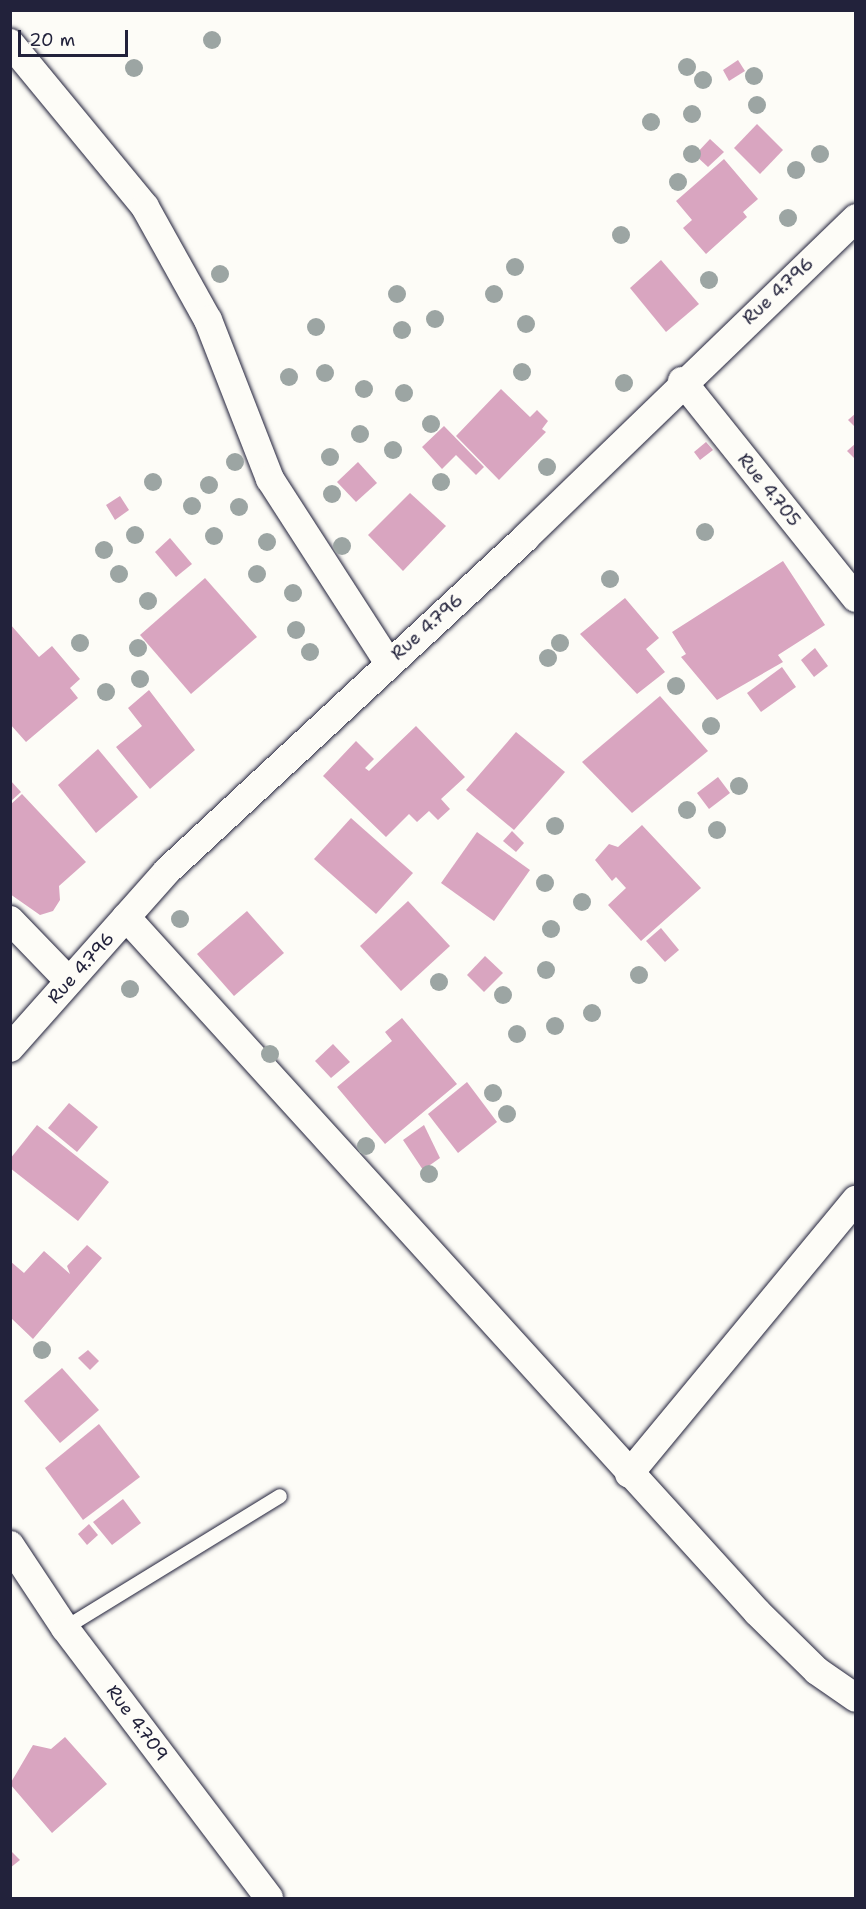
<!DOCTYPE html>
<html>
<head>
<meta charset="utf-8">
<style>
  body { margin:0 }
  #map { position:relative; width:866px; height:1909px; overflow:hidden; background:#fdfcf7; font-family:"Shantell Sans",sans-serif }
  div>[style] { position:absolute }
  .building>* { inset:0; background:#d9a5c0 }
  .roads { filter:drop-shadow(0 0 2px #22223b) drop-shadow(0 0 2px #22223b) }
  .service>* { height:14px; margin:-7px; padding:0 7px; transform-origin:7px; border-radius:7px; background:#fdfcf7 }
  .minor>* { height:28px; margin:-14px; padding:0 14px; transform-origin:14px; border-radius:14px; background:#fdfcf7 }
  .trees>* { width:18px; height:18px; margin:-9px; border-radius:50%; background:#9ca5a3 }
  span { translate:-50% -50%; white-space:nowrap; text-align:center; line-height:1.15; -webkit-text-stroke:4.5px #fdfcf7; paint-order:stroke }
  .street-label { font-size:18px; color:#22223b }
  .frame { position:absolute; inset:0; border:12px solid #22223b; pointer-events:none }
  .scale { position:absolute; left:18px; top:30px; width:110px; height:27px; box-sizing:border-box; border:3px solid #22223b; border-top:0; padding-left:8px; font-size:18px; line-height:21px; white-space:nowrap; color:#22223b; -webkit-text-stroke:4px #fdfcf7; paint-order:stroke }
</style>
</head>
<body>
<div id="map">
  <div class="building">
    <div style="clip-path:polygon(738px 60px,745px 71px,729px 81px,723px 70px)"></div>
    <div style="clip-path:polygon(757px 124px,783px 150px,760px 174px,734px 148px)"></div>
    <div style="clip-path:polygon(710px 139px,724px 152px,708px 167px,695px 155px)"></div>
    <div style="clip-path:polygon(724px 159px,758px 199px,743px 212px,747px 217px,706px 254px,683px 228px,692px 220px,676px 201px)"></div>
    <div style="clip-path:polygon(661px 260px,699px 304px,666px 332px,630px 288px)"></div>
    <div style="clip-path:polygon(501px 389px,530px 417px,537px 410px,548px 421px,542px 429px,546px 432px,499px 480px,456px 436px)"></div>
    <div style="clip-path:polygon(856px 413px,856px 428px,848px 420px)"></div>
    <div style="clip-path:polygon(444px 426px,484px 467px,476px 475px,456px 455px,442px 469px,422px 447px)"></div>
    <div style="clip-path:polygon(706px 442px,713px 450px,700px 460px,694px 452px)"></div>
    <div style="clip-path:polygon(856px 443px,856px 460px,847px 451px)"></div>
    <div style="clip-path:polygon(358px 462px,377px 483px,356px 502px,337px 482px)"></div>
    <div style="clip-path:polygon(410px 493px,446px 526px,403px 571px,368px 535px)"></div>
    <div style="clip-path:polygon(120px 496px,129px 510px,115px 520px,106px 505px)"></div>
    <div style="clip-path:polygon(170px 538px,192px 564px,176px 577px,155px 552px)"></div>
    <div style="clip-path:polygon(783px 561px,825px 625px,778px 655px,783px 662px,717px 700px,681px 657px,686px 654px,672px 632px)"></div>
    <div style="clip-path:polygon(205px 578px,257px 637px,191px 694px,140px 635px)"></div>
    <div style="clip-path:polygon(625px 598px,659px 638px,646px 649px,665px 672px,637px 694px,580px 634px)"></div>
    <div style="clip-path:polygon(10px 624px,39px 657px,52px 646px,80px 679px,70px 688px,78px 698px,26px 742px,10px 724px)"></div>
    <div style="clip-path:polygon(815px 648px,828px 666px,814px 677px,801px 660px)"></div>
    <div style="clip-path:polygon(782px 667px,796px 687px,761px 712px,747px 693px)"></div>
    <div style="clip-path:polygon(149px 690px,195px 750px,150px 789px,116px 747px,142px 726px,128px 708px)"></div>
    <div style="clip-path:polygon(660px 696px,708px 751px,632px 813px,582px 762px)"></div>
    <div style="clip-path:polygon(416px 726px,465px 777px,441px 799px,450px 809px,438px 820px,429px 811px,417px 822px,409px 814px,386px 837px,323px 776px,356px 741px,374px 759px,365px 768px,369px 771px)"></div>
    <div style="clip-path:polygon(516px 732px,565px 772px,514px 830px,466px 790px)"></div>
    <div style="clip-path:polygon(98px 749px,138px 797px,96px 833px,58px 785px)"></div>
    <div style="clip-path:polygon(718px 777px,730px 793px,709px 809px,697px 793px)"></div>
    <div style="clip-path:polygon(10px 780px,21px 792px,10px 802px)"></div>
    <div style="clip-path:polygon(22px 794px,86px 862px,59px 886px,60px 900px,53px 911px,40px 915px,10px 894px,10px 805px)"></div>
    <div style="clip-path:polygon(351px 818px,413px 873px,376px 914px,314px 859px)"></div>
    <div style="clip-path:polygon(642px 825px,701px 888px,641px 941px,608px 905px,626px 888px,616px 877px,612px 881px,595px 860px,609px 844px,618px 847px)"></div>
    <div style="clip-path:polygon(512px 831px,524px 843px,516px 852px,503px 841px)"></div>
    <div style="clip-path:polygon(477px 832px,530px 870px,494px 921px,441px 883px)"></div>
    <div style="clip-path:polygon(408px 901px,450px 946px,401px 991px,360px 946px)"></div>
    <div style="clip-path:polygon(247px 911px,284px 953px,234px 996px,197px 954px)"></div>
    <div style="clip-path:polygon(661px 928px,679px 950px,665px 962px,646px 941px)"></div>
    <div style="clip-path:polygon(485px 956px,503px 973px,484px 992px,467px 975px)"></div>
    <div style="clip-path:polygon(402px 1018px,457px 1084px,385px 1144px,337px 1087px,392px 1041px,385px 1032px)"></div>
    <div style="clip-path:polygon(333px 1044px,350px 1062px,331px 1078px,315px 1061px)"></div>
    <div style="clip-path:polygon(467px 1082px,497px 1122px,458px 1153px,428px 1114px)"></div>
    <div style="clip-path:polygon(69px 1103px,98px 1127px,77px 1152px,48px 1128px)"></div>
    <div style="clip-path:polygon(37px 1125px,109px 1182px,78px 1221px,10px 1168px,10px 1159px)"></div>
    <div style="clip-path:polygon(424px 1125px,440px 1158px,423px 1170px,403px 1140px)"></div>
    <div style="clip-path:polygon(87px 1245px,102px 1258px,33px 1339px,10px 1317px,10px 1261px,24px 1273px,44px 1251px,70px 1274px,67px 1266px)"></div>
    <div style="clip-path:polygon(88px 1350px,99px 1361px,90px 1370px,78px 1358px)"></div>
    <div style="clip-path:polygon(62px 1368px,99px 1410px,60px 1443px,24px 1401px)"></div>
    <div style="clip-path:polygon(99px 1424px,140px 1477px,83px 1520px,45px 1468px)"></div>
    <div style="clip-path:polygon(123px 1499px,141px 1523px,112px 1545px,93px 1522px)"></div>
    <div style="clip-path:polygon(89px 1524px,98px 1535px,87px 1545px,78px 1534px)"></div>
    <div style="clip-path:polygon(65px 1737px,107px 1784px,52px 1833px,10px 1784px,33px 1745px,51px 1749px)"></div>
    <div style="clip-path:polygon(10px 1850px,20px 1860px,10px 1868px)"></div>
  </div>
  <div class="roads">
    <div class="service">
      <div style="left:65px;top:1628px;width:252px;rotate:-31.5deg"></div>
    </div>
    <div class="minor">
      <div style="left:10px;top:43px;width:212px;rotate:50.5deg"></div>
      <div style="left:145px;top:207px;width:129px;rotate:60.9deg"></div>
      <div style="left:208px;top:320px;width:171px;rotate:68.7deg"></div>
      <div style="left:270px;top:479px;width:218px;rotate:57.2deg"></div>
      <div style="left:682px;top:381px;width:278px;rotate:51.3deg"></div>
      <div style="left:126px;top:917px;width:939px;rotate:47.76deg"></div>
      <div style="left:757px;top:1612px;width:84px;rotate:44.5deg"></div>
      <div style="left:817px;top:1671px;width:47px;rotate:34.7deg"></div>
      <div style="left:10px;top:920px;width:83px;rotate:46deg"></div>
      <div style="left:10px;top:1048px;width:237px;rotate:-48.4deg"></div>
      <div style="left:167px;top:871px;width:490px;rotate:-42.9deg"></div>
      <div style="left:526px;top:537px;width:459px;rotate:-44deg"></div>
      <div style="left:629px;top:1474px;width:356px;rotate:-50.4deg"></div>
      <div style="left:10px;top:1545px;width:100px;rotate:56.5deg"></div>
      <div style="left:65px;top:1628px;width:338px;rotate:52.9deg"></div>
    </div>
  </div>
  <div class="trees">
    <div style="left:212px;top:40px"></div>
    <div style="left:687px;top:67px"></div>
    <div style="left:134px;top:68px"></div>
    <div style="left:754px;top:76px"></div>
    <div style="left:703px;top:80px"></div>
    <div style="left:757px;top:105px"></div>
    <div style="left:692px;top:114px"></div>
    <div style="left:651px;top:122px"></div>
    <div style="left:692px;top:154px"></div>
    <div style="left:820px;top:154px"></div>
    <div style="left:796px;top:170px"></div>
    <div style="left:678px;top:182px"></div>
    <div style="left:788px;top:218px"></div>
    <div style="left:621px;top:235px"></div>
    <div style="left:515px;top:267px"></div>
    <div style="left:220px;top:274px"></div>
    <div style="left:709px;top:280px"></div>
    <div style="left:397px;top:294px"></div>
    <div style="left:494px;top:294px"></div>
    <div style="left:435px;top:319px"></div>
    <div style="left:526px;top:324px"></div>
    <div style="left:316px;top:327px"></div>
    <div style="left:402px;top:330px"></div>
    <div style="left:522px;top:372px"></div>
    <div style="left:325px;top:373px"></div>
    <div style="left:289px;top:377px"></div>
    <div style="left:624px;top:383px"></div>
    <div style="left:364px;top:389px"></div>
    <div style="left:404px;top:393px"></div>
    <div style="left:431px;top:424px"></div>
    <div style="left:360px;top:434px"></div>
    <div style="left:393px;top:450px"></div>
    <div style="left:330px;top:457px"></div>
    <div style="left:235px;top:462px"></div>
    <div style="left:547px;top:467px"></div>
    <div style="left:153px;top:482px"></div>
    <div style="left:441px;top:482px"></div>
    <div style="left:209px;top:485px"></div>
    <div style="left:332px;top:494px"></div>
    <div style="left:192px;top:506px"></div>
    <div style="left:239px;top:507px"></div>
    <div style="left:705px;top:532px"></div>
    <div style="left:135px;top:535px"></div>
    <div style="left:214px;top:536px"></div>
    <div style="left:267px;top:542px"></div>
    <div style="left:342px;top:546px"></div>
    <div style="left:104px;top:550px"></div>
    <div style="left:119px;top:574px"></div>
    <div style="left:257px;top:574px"></div>
    <div style="left:610px;top:579px"></div>
    <div style="left:293px;top:593px"></div>
    <div style="left:148px;top:601px"></div>
    <div style="left:296px;top:630px"></div>
    <div style="left:80px;top:643px"></div>
    <div style="left:560px;top:643px"></div>
    <div style="left:138px;top:648px"></div>
    <div style="left:310px;top:652px"></div>
    <div style="left:548px;top:658px"></div>
    <div style="left:140px;top:679px"></div>
    <div style="left:676px;top:686px"></div>
    <div style="left:106px;top:692px"></div>
    <div style="left:711px;top:726px"></div>
    <div style="left:739px;top:786px"></div>
    <div style="left:687px;top:810px"></div>
    <div style="left:555px;top:826px"></div>
    <div style="left:717px;top:830px"></div>
    <div style="left:545px;top:883px"></div>
    <div style="left:582px;top:902px"></div>
    <div style="left:180px;top:919px"></div>
    <div style="left:551px;top:929px"></div>
    <div style="left:546px;top:970px"></div>
    <div style="left:639px;top:975px"></div>
    <div style="left:439px;top:982px"></div>
    <div style="left:130px;top:989px"></div>
    <div style="left:503px;top:995px"></div>
    <div style="left:592px;top:1013px"></div>
    <div style="left:555px;top:1026px"></div>
    <div style="left:517px;top:1034px"></div>
    <div style="left:270px;top:1054px"></div>
    <div style="left:493px;top:1093px"></div>
    <div style="left:507px;top:1114px"></div>
    <div style="left:366px;top:1146px"></div>
    <div style="left:429px;top:1174px"></div>
    <div style="left:42px;top:1350px"></div>
  </div>
  <div class="street-label">
    <span style="left:778px;top:291px;rotate:-43deg">Rue 4.796</span>
    <span style="left:769px;top:490px;rotate:51deg">Rue 4.705</span>
    <span style="left:427px;top:627px;rotate:-42deg">Rue 4.796</span>
    <span style="left:81px;top:968px;rotate:-48deg">Rue 4.796</span>
    <span style="left:137px;top:1723px;rotate:53deg">Rue 4.709</span>
  </div>
  <div class="frame"></div>
  <div class="scale">20 m</div>
</div>
</body>
</html>
